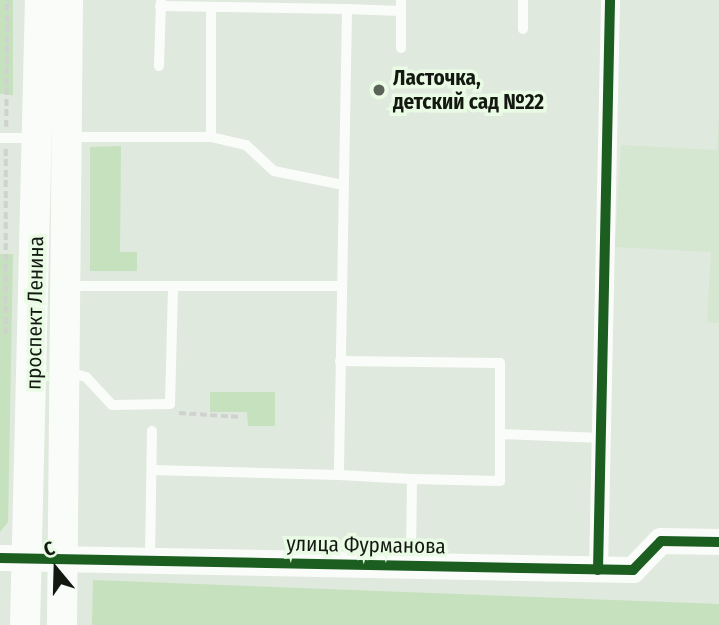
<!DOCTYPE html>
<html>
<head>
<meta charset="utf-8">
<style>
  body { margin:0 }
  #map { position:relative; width:719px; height:625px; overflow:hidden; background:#e0e9dd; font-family:"Fira Sans Condensed",sans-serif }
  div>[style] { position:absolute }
  .built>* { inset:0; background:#d5e6d1 }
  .green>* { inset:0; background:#c5e1be }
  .path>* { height:3.5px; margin-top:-1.75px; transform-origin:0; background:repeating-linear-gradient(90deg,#cfd2cf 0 7px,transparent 0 10.5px) }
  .lane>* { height:10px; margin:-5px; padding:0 5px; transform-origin:5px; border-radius:5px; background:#fafcfa }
  .street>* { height:19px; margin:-9.5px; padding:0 9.5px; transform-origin:9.5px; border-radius:9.5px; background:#fafcfa }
  .secondary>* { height:26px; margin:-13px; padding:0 13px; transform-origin:13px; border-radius:13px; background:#fafcfa }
  .primary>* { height:30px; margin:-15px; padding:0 15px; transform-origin:15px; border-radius:15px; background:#fafcfa }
  .cycleway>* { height:10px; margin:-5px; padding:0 5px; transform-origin:5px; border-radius:5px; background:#1b5e20 }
  .dots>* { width:19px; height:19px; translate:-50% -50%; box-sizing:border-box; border:4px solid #e9fbe5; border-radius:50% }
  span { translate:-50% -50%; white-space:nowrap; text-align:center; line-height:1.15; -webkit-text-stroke:7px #e9fbe5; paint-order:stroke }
  .poi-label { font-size:21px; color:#131911; font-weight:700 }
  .left { translate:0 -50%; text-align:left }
  .street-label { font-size:21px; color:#131911 }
  .north { position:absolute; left:21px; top:534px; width:70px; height:70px; -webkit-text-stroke:5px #e9fbe5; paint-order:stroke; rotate:341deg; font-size:19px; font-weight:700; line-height:28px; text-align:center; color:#131911 }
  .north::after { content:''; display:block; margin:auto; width:24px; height:32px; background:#131911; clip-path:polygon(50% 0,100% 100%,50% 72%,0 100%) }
</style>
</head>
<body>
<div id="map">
  <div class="built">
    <div style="clip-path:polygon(719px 115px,719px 323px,707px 322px,711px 252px,615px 247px,621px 145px,717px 150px)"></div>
  </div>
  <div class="green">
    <div style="clip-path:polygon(0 0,13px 0,13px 95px,0 94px)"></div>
    <div style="clip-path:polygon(121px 146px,120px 252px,137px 252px,137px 271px,90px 271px,90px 147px)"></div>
    <div style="clip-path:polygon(0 254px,13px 254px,8px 522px,0 532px)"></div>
    <div style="clip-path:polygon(210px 392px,275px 392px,275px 426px,248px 426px,247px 412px,210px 412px)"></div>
    <div style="clip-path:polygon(93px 580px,719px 604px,719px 625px,92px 625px)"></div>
  </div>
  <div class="path">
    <div style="left:6px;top:127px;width:127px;rotate:-89.5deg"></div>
    <div style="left:6px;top:149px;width:188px;rotate:90deg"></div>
    <div style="left:179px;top:413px;width:61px;rotate:3.8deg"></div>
  </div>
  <div class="lane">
    <div style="left:160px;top:6px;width:187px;rotate:0.9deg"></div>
    <div style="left:347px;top:9px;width:466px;rotate:91deg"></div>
    <div style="left:339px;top:475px;width:73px;rotate:3.1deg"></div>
    <div style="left:412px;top:479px;width:86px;rotate:90.7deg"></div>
    <div style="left:347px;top:9px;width:54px;rotate:2.1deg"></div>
    <div style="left:523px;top:29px;width:29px;rotate:-90deg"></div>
    <div style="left:401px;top:48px;width:48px;rotate:-90deg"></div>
    <div style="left:159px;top:66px;width:65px;rotate:-88.2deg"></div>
    <div style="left:70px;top:137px;width:141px"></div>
    <div style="left:211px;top:137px;width:36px;rotate:13deg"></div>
    <div style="left:246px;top:145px;width:38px;rotate:43deg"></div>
    <div style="left:274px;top:171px;width:70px;rotate:11.5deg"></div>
    <div style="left:211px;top:137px;width:130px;rotate:-90deg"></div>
    <div style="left:0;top:138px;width:34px"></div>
    <div style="left:68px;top:286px;width:272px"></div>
    <div style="left:340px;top:361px;width:160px;rotate:0.7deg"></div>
    <div style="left:500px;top:363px;width:71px;rotate:90deg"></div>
    <div style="left:500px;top:434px;width:101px;rotate:2.3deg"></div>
    <div style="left:67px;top:371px;width:20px;rotate:18deg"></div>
    <div style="left:86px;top:377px;width:38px;rotate:47deg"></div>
    <div style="left:112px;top:405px;width:58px;rotate:-1deg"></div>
    <div style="left:170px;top:404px;width:118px;rotate:-88.5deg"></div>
    <div style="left:152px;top:470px;width:187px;rotate:1.5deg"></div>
    <div style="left:412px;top:479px;width:88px;rotate:1.3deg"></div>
    <div style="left:500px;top:481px;width:47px;rotate:-90deg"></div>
    <div style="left:150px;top:558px;width:127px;rotate:-89.1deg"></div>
  </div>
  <div class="street">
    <div style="left:598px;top:570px;width:570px;rotate:-88.79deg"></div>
  </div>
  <div class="secondary">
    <div style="left:0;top:558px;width:633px;rotate:1.09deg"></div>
    <div style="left:633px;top:570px;width:40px;rotate:-46deg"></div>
    <div style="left:661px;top:541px;width:58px;rotate:1deg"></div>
  </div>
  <div class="primary">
    <div style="left:25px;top:625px;width:625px;rotate:-88.63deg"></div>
    <div style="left:62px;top:625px;width:625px;rotate:-89.45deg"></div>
  </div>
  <div class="cycleway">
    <div style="left:0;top:558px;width:633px;rotate:1.09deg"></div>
    <div style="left:633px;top:570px;width:40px;rotate:-46deg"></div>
    <div style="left:661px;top:541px;width:58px;rotate:1deg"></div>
    <div style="left:598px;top:570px;width:570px;rotate:-88.79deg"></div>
  </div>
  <div class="dots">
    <div style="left:379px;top:90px;background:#5b6258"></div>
  </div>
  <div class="poi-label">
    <span class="left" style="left:393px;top:90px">Ласточка,<br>детский сад №22</span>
  </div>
  <div class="street-label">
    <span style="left:35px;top:313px;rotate:-89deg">проспект Ленина</span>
    <span style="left:366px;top:545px;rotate:1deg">улица Фурманова</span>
  </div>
  <div class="north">С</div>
</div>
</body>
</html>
